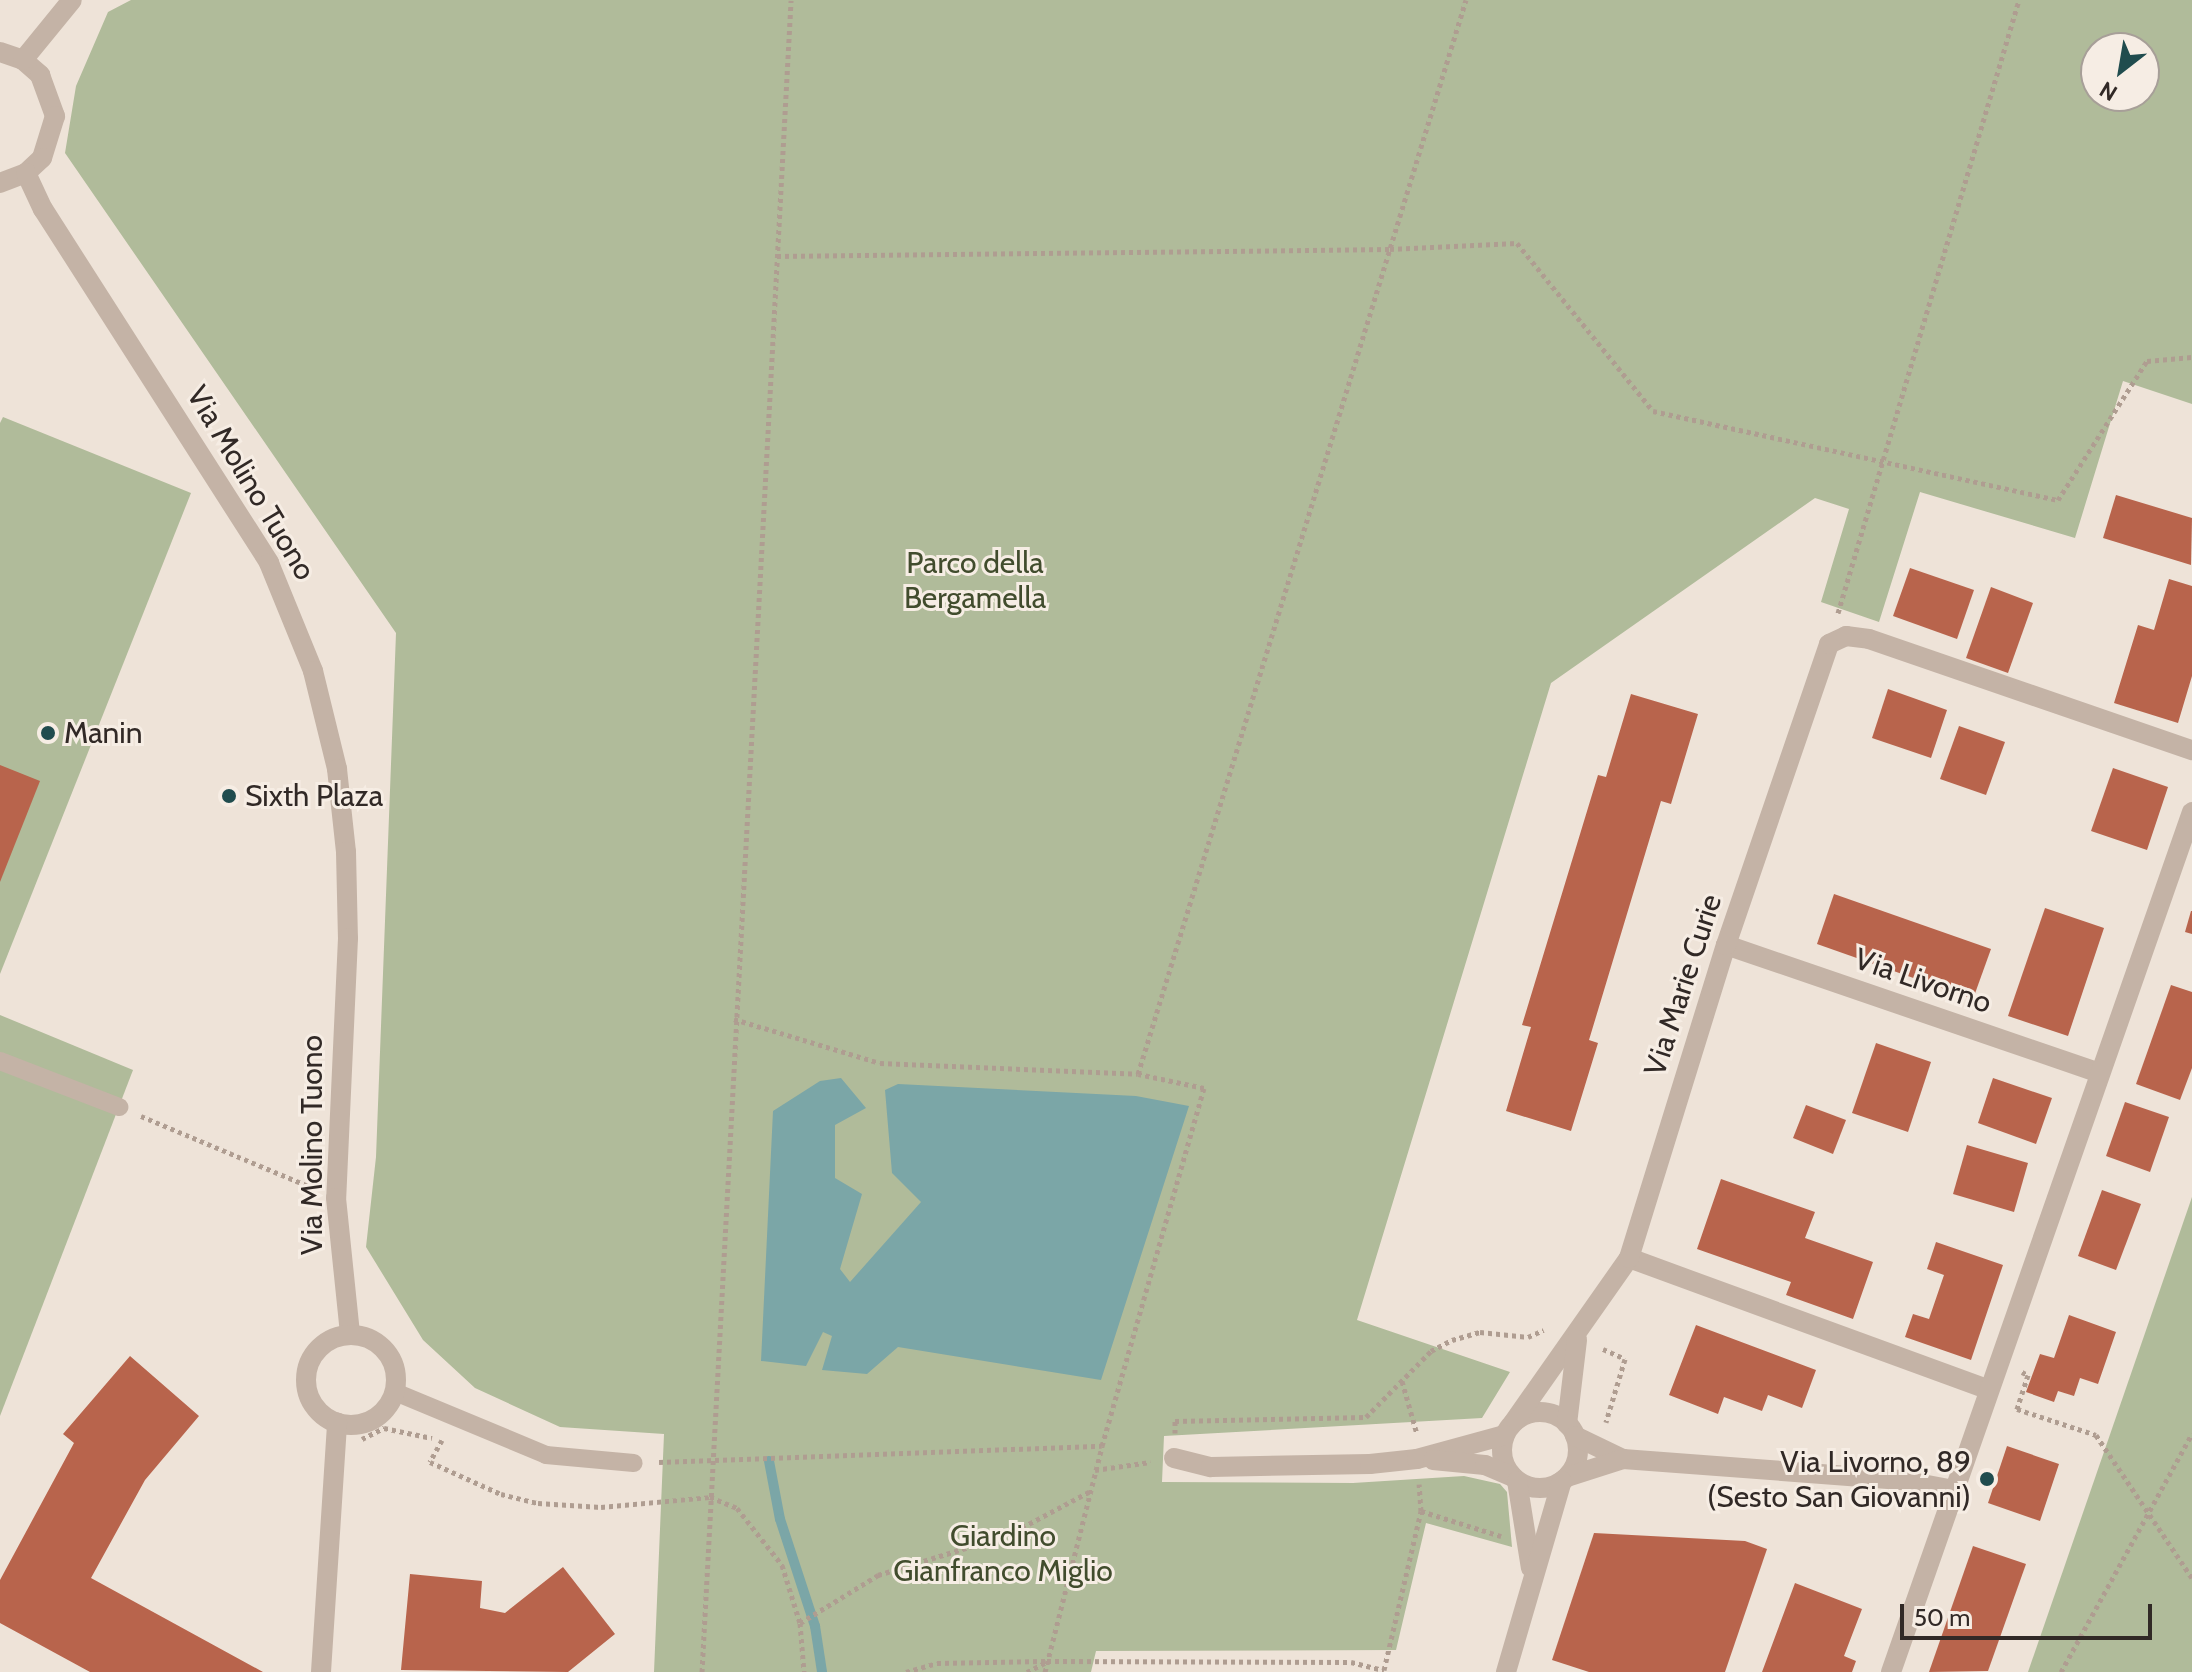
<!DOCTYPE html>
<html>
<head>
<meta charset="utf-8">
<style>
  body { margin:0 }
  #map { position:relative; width:2192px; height:1672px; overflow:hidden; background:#eee3d8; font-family:Cabin,sans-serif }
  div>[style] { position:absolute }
  .green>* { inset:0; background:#b0bb9a }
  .water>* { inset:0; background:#7ba6a7 }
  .stream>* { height:10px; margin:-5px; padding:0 5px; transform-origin:5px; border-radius:5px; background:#7ba6a7 }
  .building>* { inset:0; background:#b8644c }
  .path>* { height:5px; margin-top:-2.5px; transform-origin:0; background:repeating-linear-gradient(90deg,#af9d91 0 4px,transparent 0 8px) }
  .service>* { height:18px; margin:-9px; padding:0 9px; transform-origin:9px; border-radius:9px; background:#c4b3a6 }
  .minor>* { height:20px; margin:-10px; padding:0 10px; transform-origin:10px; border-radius:10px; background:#c4b3a6 }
  .minor>.ring { margin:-10px; padding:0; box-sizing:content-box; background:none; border:20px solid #c4b3a6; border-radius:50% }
  .dots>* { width:22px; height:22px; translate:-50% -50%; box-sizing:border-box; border:4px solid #f6ede4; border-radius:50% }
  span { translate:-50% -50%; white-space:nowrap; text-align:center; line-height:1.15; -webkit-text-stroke:6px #f6ede4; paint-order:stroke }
  .street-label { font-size:30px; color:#312926 }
  .park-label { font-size:30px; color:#414c2d }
  .poi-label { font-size:30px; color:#312926 }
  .left { translate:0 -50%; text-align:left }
  .right { translate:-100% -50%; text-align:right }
  .north { position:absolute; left:2080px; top:32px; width:80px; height:80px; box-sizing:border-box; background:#f6ede4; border:2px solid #a79f98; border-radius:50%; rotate:211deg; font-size:22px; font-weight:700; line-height:32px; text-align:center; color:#312926 }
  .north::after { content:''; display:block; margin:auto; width:28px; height:36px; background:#204c4e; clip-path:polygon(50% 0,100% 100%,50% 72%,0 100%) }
  .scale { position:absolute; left:1900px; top:1604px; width:252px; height:36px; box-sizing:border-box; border:4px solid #312926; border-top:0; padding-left:10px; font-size:24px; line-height:28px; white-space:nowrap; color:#312926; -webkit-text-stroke:6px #f6ede4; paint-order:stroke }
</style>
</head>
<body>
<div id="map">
  <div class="green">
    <div style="clip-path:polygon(evenodd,131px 0,2192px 0,2192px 404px,2123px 381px,2075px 538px,1920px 492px,1879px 622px,1821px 602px,1849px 509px,1815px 498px,1551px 683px,1357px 1320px,1510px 1372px,1482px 1418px,1164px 1436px,1162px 1482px,1353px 1483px,1464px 1476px,1500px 1484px,1507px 1492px,1512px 1547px,1426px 1523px,1396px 1650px,1096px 1651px,1091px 1672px,654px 1672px,664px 1434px,560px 1427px,475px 1388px,423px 1340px,366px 1247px,376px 1157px,396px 633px,65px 153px,76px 86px,108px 12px,131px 0,2096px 48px,2144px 48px,2144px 96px,2096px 96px,2096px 48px)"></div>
    <div style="clip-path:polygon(3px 417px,191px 493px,0 974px,0 423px)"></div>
    <div style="clip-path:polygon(0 1015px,133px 1070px,0 1416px)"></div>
    <div style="clip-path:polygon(2192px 1197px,2192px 1672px,2028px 1672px)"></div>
  </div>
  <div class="water">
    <div style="clip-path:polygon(841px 1078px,866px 1108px,835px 1125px,835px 1178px,862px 1194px,840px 1269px,850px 1282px,921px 1202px,892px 1173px,885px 1090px,898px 1084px,1136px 1096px,1189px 1106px,1101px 1380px,898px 1347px,867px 1374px,822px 1370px,832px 1336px,823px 1332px,806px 1366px,761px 1361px,773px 1111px,820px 1081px)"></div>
  </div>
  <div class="stream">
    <div style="left:769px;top:1461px;width:59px;rotate:79.3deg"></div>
    <div style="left:780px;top:1519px;width:113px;rotate:71.9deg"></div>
    <div style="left:815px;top:1626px;width:47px;rotate:81.3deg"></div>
  </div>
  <div class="building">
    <div style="clip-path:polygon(2116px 495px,2192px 518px,2191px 565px,2103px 538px)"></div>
    <div style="clip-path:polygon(1910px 568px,1974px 590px,1957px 639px,1893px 616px)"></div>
    <div style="clip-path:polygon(2169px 579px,2192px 586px,2192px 676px,2178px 723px,2114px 703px,2138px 625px,2154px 630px)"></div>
    <div style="clip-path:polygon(1991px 587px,2033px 603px,2008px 673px,1966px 658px)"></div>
    <div style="clip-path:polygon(1888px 689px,1947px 710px,1931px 758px,1872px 738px)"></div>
    <div style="clip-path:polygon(1631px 694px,1698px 714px,1671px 804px,1661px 801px,1589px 1040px,1598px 1043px,1571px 1131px,1506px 1111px,1531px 1027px,1522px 1025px,1598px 775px,1606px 777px)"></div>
    <div style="clip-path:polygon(1959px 726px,2005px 742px,1986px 795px,1940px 779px)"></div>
    <div style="clip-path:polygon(0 765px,40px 781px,0 882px)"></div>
    <div style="clip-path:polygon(2113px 768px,2168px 787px,2147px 850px,2091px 831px)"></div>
    <div style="clip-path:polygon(1834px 894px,1991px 949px,1973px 999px,1817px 944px)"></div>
    <div style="clip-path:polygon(2045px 908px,2104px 928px,2068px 1036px,2008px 1016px)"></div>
    <div style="clip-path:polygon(2191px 911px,2192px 911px,2192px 934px,2185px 932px)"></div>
    <div style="clip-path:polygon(2171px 985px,2192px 992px,2192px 1068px,2180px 1100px,2136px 1084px)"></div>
    <div style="clip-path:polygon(1876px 1043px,1931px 1062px,1908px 1132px,1852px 1113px)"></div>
    <div style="clip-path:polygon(1993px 1078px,2052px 1098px,2036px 1144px,1978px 1123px)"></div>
    <div style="clip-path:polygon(2125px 1102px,2169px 1117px,2150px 1172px,2106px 1156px)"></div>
    <div style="clip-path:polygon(1806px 1105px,1846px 1120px,1833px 1154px,1793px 1138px)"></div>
    <div style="clip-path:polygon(1967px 1145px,2028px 1163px,2014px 1212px,1953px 1194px)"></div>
    <div style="clip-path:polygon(1721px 1179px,1815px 1212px,1805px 1238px,1873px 1262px,1853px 1319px,1786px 1295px,1791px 1282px,1697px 1249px)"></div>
    <div style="clip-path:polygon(2102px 1190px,2141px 1204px,2116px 1270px,2078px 1256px)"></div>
    <div style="clip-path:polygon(1936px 1242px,2003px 1265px,1971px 1360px,1905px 1337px,1913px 1314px,1929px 1319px,1944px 1275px,1927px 1269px)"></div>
    <div style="clip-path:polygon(2069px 1315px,2116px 1332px,2098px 1384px,2080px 1378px,2074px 1396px,2058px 1391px,2054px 1402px,2026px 1392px,2040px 1354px,2054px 1358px)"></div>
    <div style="clip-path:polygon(1696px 1325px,1816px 1370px,1802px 1408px,1768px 1395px,1762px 1411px,1724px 1397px,1718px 1414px,1669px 1395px)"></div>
    <div style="clip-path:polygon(130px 1356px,199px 1416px,145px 1480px,91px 1578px,263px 1672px,90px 1672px,0 1623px,0 1580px,74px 1443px,63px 1434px)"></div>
    <div style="clip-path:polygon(2007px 1446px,2059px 1464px,2040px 1521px,1988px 1503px)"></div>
    <div style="clip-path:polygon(1594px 1533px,1745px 1541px,1767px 1549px,1725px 1672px,1589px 1672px,1552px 1660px)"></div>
    <div style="clip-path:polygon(1973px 1546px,2026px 1564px,1988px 1671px,1929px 1672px)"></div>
    <div style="clip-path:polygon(563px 1567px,615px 1634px,568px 1672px,401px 1670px,410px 1574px,482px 1581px,480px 1608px,505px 1613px)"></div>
    <div style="clip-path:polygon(1795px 1583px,1862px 1609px,1844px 1656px,1856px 1661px,1852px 1672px,1762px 1672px)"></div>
  </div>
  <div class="path">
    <div style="left:777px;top:256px;width:613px;rotate:-0.65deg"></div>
    <div style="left:1390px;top:249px;width:127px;rotate:-2.7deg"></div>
    <div style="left:1517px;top:243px;width:216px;rotate:51deg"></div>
    <div style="left:1653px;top:411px;width:415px;rotate:12.4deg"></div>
    <div style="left:2058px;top:500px;width:165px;rotate:-57.4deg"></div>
    <div style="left:2147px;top:361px;width:45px;rotate:-5.1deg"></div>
    <div style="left:1838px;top:613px;width:639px;rotate:-73.55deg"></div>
    <div style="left:734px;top:1019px;width:152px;rotate:16.8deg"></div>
    <div style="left:880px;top:1063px;width:258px;rotate:2.4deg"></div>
    <div style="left:141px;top:1116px;width:186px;rotate:22.7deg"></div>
    <div style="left:1603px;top:1349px;width:24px;rotate:24deg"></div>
    <div style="left:1625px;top:1359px;width:66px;rotate:106.8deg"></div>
    <div style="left:2022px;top:1372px;width:7px;rotate:27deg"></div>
    <div style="left:2028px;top:1375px;width:36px;rotate:108deg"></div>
    <div style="left:2017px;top:1409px;width:83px;rotate:18.2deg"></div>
    <div style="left:2096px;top:1435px;width:172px;rotate:56.1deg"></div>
    <div style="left:1402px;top:1381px;width:55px;rotate:74.2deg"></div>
    <div style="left:1175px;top:1433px;width:12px;rotate:-90deg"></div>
    <div style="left:1175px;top:1421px;width:191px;rotate:-1.2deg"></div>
    <div style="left:1366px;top:1417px;width:93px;rotate:-45.4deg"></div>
    <div style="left:1431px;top:1351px;width:24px;rotate:-28deg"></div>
    <div style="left:1452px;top:1340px;width:29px;rotate:-16deg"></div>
    <div style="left:1480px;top:1332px;width:48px;rotate:5.9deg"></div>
    <div style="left:1528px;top:1337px;width:17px;rotate:-24deg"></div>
    <div style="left:362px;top:1439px;width:25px;rotate:-27deg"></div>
    <div style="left:384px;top:1428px;width:49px;rotate:11.8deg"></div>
    <div style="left:442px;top:1440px;width:25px;rotate:119deg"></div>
    <div style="left:430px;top:1462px;width:78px;rotate:24.3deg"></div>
    <div style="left:501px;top:1494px;width:38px;rotate:14deg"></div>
    <div style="left:538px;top:1503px;width:63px;rotate:3.6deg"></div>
    <div style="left:601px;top:1507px;width:109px;rotate:-5.2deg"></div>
    <div style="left:710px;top:1497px;width:29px;rotate:22deg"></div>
    <div style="left:737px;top:1508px;width:73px;rotate:51.7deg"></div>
    <div style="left:782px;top:1565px;width:61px;rotate:72.8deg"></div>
    <div style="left:800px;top:1623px;width:49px;rotate:85.3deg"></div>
    <div style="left:659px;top:1462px;width:443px;rotate:-2.1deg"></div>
    <div style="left:1095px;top:1470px;width:56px;rotate:-8.3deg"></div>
    <div style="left:1421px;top:1511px;width:84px;rotate:17.4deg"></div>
    <div style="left:800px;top:1623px;width:92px;rotate:-31.6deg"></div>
    <div style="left:878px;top:1575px;width:136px;rotate:-17.1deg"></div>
    <div style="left:1008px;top:1535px;width:92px;rotate:-28deg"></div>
    <div style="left:702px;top:1672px;width:1674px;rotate:-86.95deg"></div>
    <div style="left:906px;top:1672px;width:32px;rotate:-16deg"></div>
    <div style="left:937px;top:1663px;width:110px;rotate:-1deg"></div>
    <div style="left:1047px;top:1661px;width:304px;rotate:0.2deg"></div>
    <div style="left:1351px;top:1662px;width:34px;rotate:14deg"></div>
    <div style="left:1384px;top:1670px;width:163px;rotate:-76.9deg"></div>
    <div style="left:1421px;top:1511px;width:27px;rotate:-94deg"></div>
    <div style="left:1027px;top:1672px;width:22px;rotate:-27deg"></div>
    <div style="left:1045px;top:1672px;width:233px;rotate:-75.8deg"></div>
    <div style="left:1102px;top:1446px;width:372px;rotate:-74.1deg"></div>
    <div style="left:1204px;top:1088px;width:67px;rotate:-168deg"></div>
    <div style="left:1138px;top:1074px;width:1123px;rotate:-73.02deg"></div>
    <div style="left:2061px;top:1672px;width:272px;rotate:-61.2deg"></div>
  </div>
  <div class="service">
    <div style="left:0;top:1061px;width:128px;rotate:21.1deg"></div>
    <div style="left:395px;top:1392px;width:164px;rotate:22.6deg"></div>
    <div style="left:546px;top:1455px;width:88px;rotate:5.2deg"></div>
  </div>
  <div class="minor">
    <div style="left:0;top:52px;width:24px;rotate:19deg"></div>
    <div style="left:23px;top:60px;width:23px;rotate:41deg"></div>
    <div style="left:40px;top:75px;width:44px;rotate:69.9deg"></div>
    <div style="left:55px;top:116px;width:44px;rotate:107.2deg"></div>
    <div style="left:42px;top:158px;width:22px;rotate:137deg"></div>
    <div style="left:26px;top:173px;width:28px;rotate:159deg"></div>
    <div style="left:23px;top:60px;width:77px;rotate:-50.8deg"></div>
    <div style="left:26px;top:173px;width:40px;rotate:65deg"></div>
    <div style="left:43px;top:209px;width:420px;rotate:57.4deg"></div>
    <div style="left:269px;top:563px;width:117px;rotate:67.8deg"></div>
    <div style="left:313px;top:671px;width:101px;rotate:76.2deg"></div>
    <div style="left:337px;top:769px;width:83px;rotate:83.8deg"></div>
    <div style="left:346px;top:852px;width:86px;rotate:88.7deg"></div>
    <div style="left:348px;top:938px;width:260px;rotate:92.6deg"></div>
    <div style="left:336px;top:1198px;width:137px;rotate:84.1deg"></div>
    <div style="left:1726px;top:945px;width:395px;rotate:18.9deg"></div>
    <div style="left:1629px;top:1258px;width:383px;rotate:20.1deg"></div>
    <div class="ring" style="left:306px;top:1335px;width:70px;height:70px"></div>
    <div class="ring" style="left:1502px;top:1412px;width:56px;height:56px"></div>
    <div style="left:1513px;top:1423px;width:202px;rotate:-54.9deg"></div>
    <div style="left:1629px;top:1258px;width:328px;rotate:-72.8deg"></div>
    <div style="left:1726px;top:945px;width:318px;rotate:-71.1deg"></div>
    <div style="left:1829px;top:644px;width:19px;rotate:-25deg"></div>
    <div style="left:1846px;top:636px;width:23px;rotate:7deg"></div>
    <div style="left:1869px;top:639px;width:342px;rotate:19deg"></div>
    <div style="left:1567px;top:1424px;width:85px;rotate:-83.2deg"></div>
    <div style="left:1575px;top:1436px;width:53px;rotate:25.6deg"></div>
    <div style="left:1623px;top:1459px;width:279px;rotate:4.3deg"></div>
    <div style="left:1901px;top:1480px;width:54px;rotate:10.7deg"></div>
    <div style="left:1174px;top:1458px;width:38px;rotate:14deg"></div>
    <div style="left:1211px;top:1467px;width:159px;rotate:-1.1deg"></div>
    <div style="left:1370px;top:1464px;width:47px;rotate:-6.1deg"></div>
    <div style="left:1417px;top:1459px;width:91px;rotate:-15.3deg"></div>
    <div style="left:1433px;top:1460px;width:52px;rotate:5.5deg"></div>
    <div style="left:1485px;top:1465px;width:30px;rotate:23deg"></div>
    <div style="left:1567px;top:1477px;width:59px;rotate:-17.8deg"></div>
    <div style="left:1517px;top:1481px;width:88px;rotate:80.9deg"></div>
    <div style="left:321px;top:1672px;width:250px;rotate:-86.3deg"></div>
    <div style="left:1506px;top:1672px;width:199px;rotate:-73.7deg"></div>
    <div style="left:1891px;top:1672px;width:911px;rotate:-70.71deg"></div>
  </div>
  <div class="dots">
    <div style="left:48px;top:733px;background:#204c4e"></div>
    <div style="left:229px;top:796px;background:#204c4e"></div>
    <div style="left:1987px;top:1479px;background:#204c4e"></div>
  </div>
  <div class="street-label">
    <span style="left:251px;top:483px;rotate:59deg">Via Molino Tuono</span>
    <span style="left:1923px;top:981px;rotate:19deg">Via Livorno</span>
    <span style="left:1683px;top:985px;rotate:-72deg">Via Marie Curie</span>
    <span style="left:312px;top:1145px;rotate:-90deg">Via Molino Tuono</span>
  </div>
  <div class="park-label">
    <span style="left:975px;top:580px">Parco della<br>Bergamella</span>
    <span style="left:1003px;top:1553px">Giardino<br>Gianfranco Miglio</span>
  </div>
  <div class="poi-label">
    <span class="left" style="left:64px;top:733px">Manin</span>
    <span class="left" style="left:245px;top:796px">Sixth Plaza</span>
    <span class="right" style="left:1971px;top:1479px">Via Livorno, 89<br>(Sesto San Giovanni)</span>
  </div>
  <div class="north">N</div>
  <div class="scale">50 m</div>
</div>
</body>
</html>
